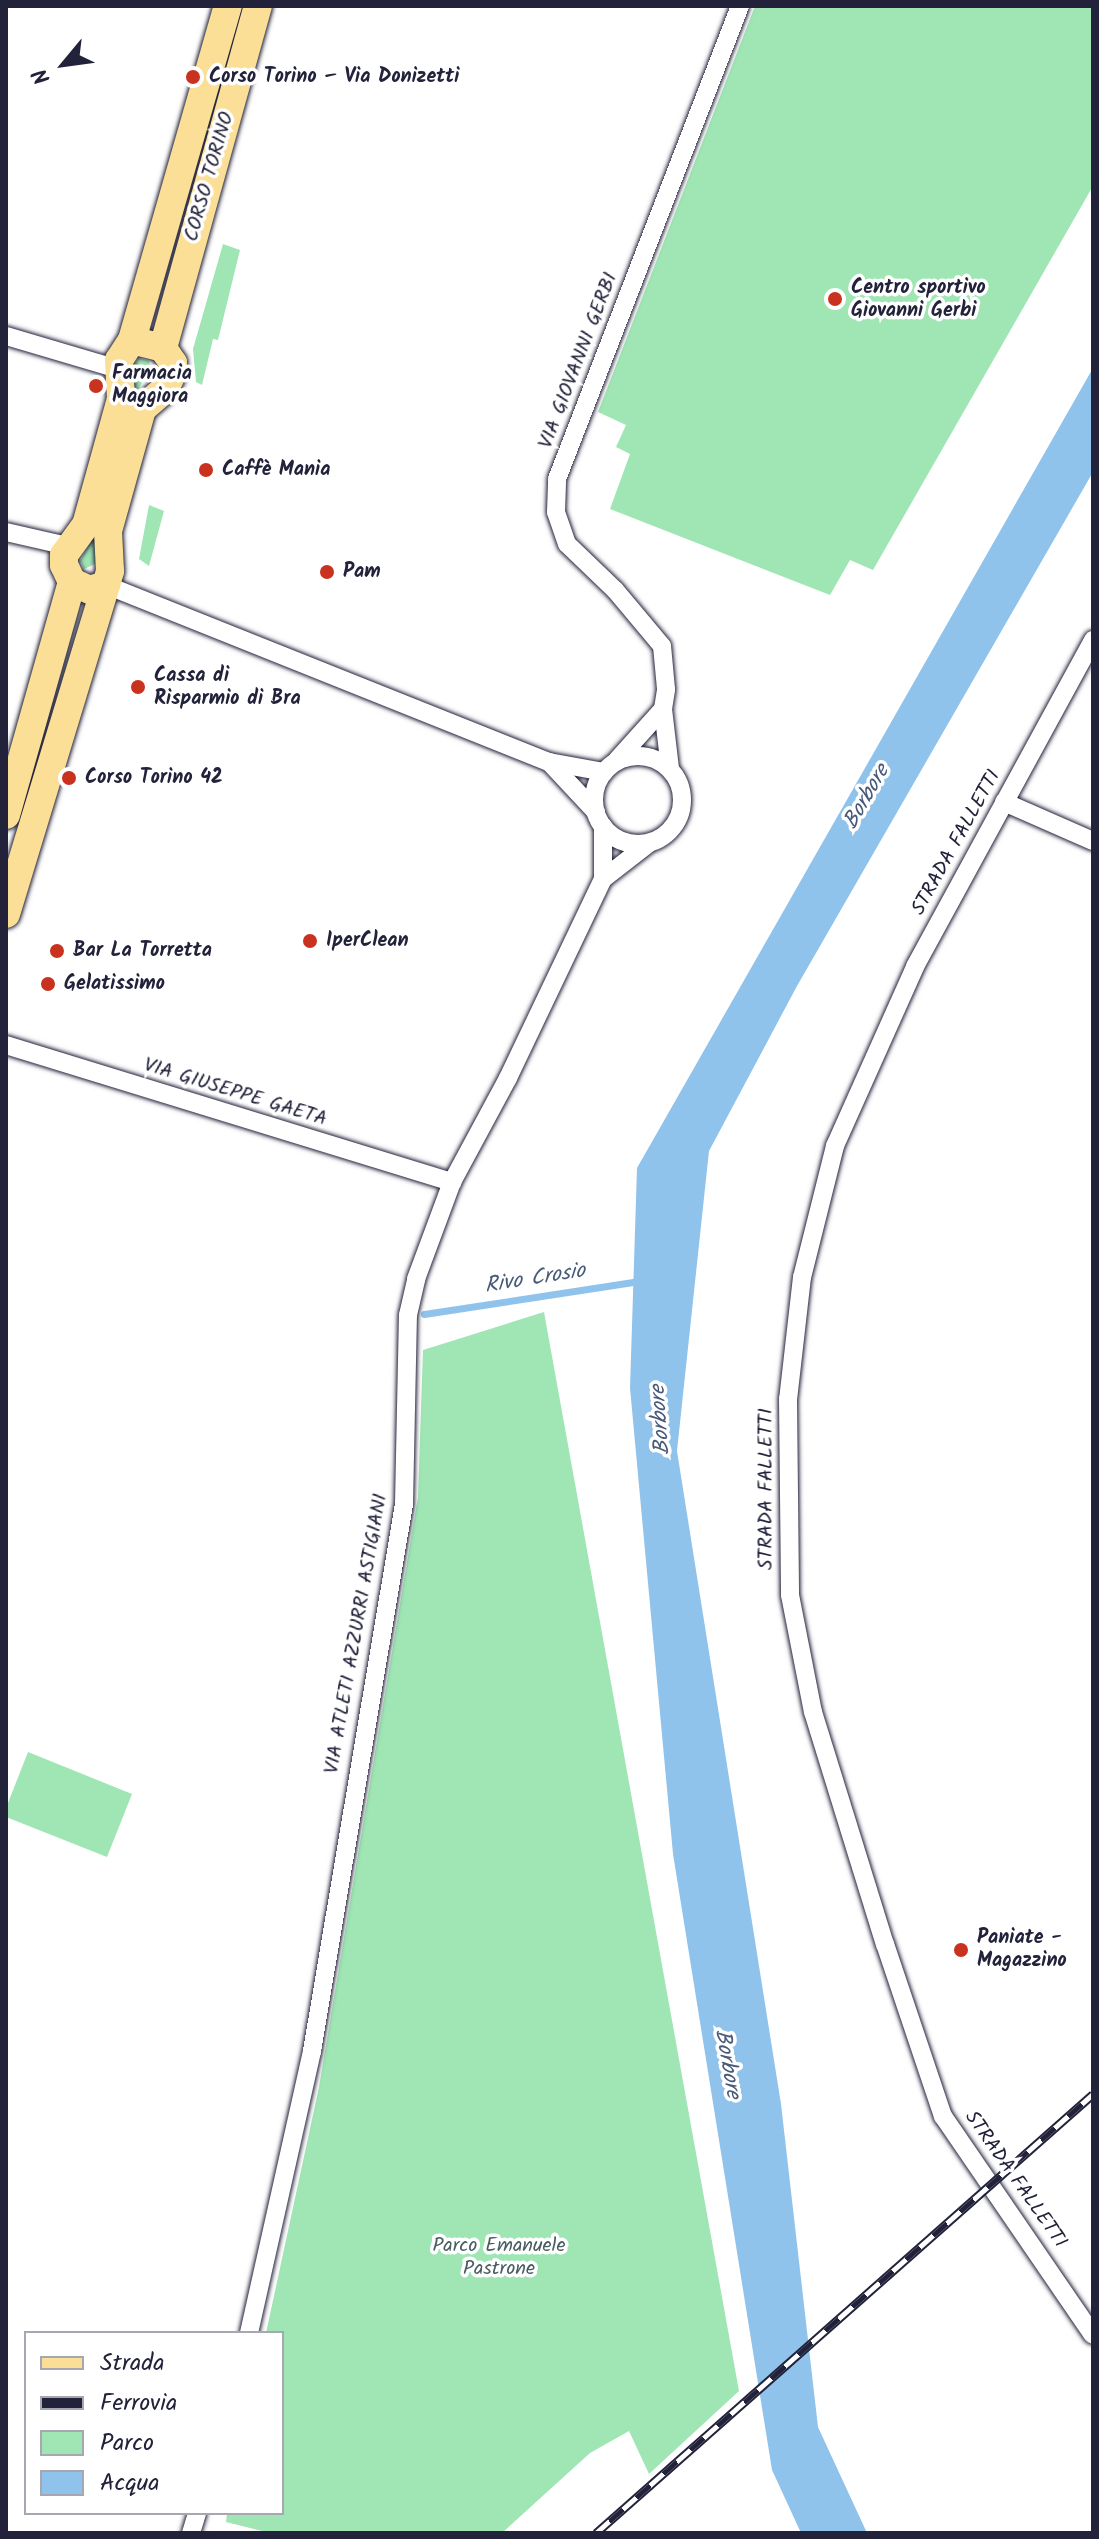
<!DOCTYPE html>
<html>
<head>
<meta charset="utf-8">
<style>
  body { margin:0 }
  #map { position:relative; width:1099px; height:2539px; overflow:hidden; background:#fff; font-family:Kalam,sans-serif }
  div>[style] { position:absolute }
  .green>* { inset:0; background:#9fe6b4 }
  .water>* { inset:0; background:#90c3ec }
  .stream>* { height:7px; margin:-3.5px; padding:0 3.5px; transform-origin:3.5px; border-radius:3.5px; background:#90c3ec }
  .roads { filter:drop-shadow(0 0 2px #22223b) drop-shadow(0 0 2px #22223b) }
  .street>* { height:18px; margin:-9px; padding:0 9px; transform-origin:9px; border-radius:9px; background:#fff }
  .street>.ring { margin:-9px; padding:0; box-sizing:content-box; background:none; border:18px solid #fff; border-radius:50% }
  .primary>* { height:28px; margin:-14px; padding:0 14px; transform-origin:14px; border-radius:14px; background:#fbdf96 }
  .rail>* { height:9px; margin-top:-4.5px; transform-origin:0; background:repeating-linear-gradient(90deg,#fff 0 18px,#22223b 0 36px); box-sizing:border-box; border-block:2px solid #22223b }
  .dots>* { width:22px; height:22px; translate:-50% -50%; box-sizing:border-box; border:4px solid #fff; border-radius:50% }
  span { translate:-50% -50%; white-space:nowrap; text-align:center; line-height:1.15; -webkit-text-stroke:7px #fff; paint-order:stroke }
  .poi-label { font-size:20px; color:#22223b; font-weight:700 }
  .left { translate:0 -50%; text-align:left }
  .street-label { font-size:20px; color:#22223b }
  .park-label { font-size:20px; color:#485d5f }
  .water-label { font-size:22px; color:#485a79; font-style:italic }
  .frame { position:absolute; inset:0; border:8px solid #22223b; pointer-events:none }
  .legend { position:absolute; left:24px; top:2331px; width:260px; height:184px; box-sizing:border-box; background:#fff; border:2px solid #a7a7b1; margin:0; padding:10px 14px; list-style:none; font-size:24px; color:#22223b }
  .legend li { display:flex; align-items:center; gap:16px; height:40px }
  .legend b { width:40px; border:2px solid #a7a7b1 }
  .north { position:absolute; left:24px; top:24px; width:80px; height:80px; -webkit-text-stroke:6px #fff; paint-order:stroke; rotate:241deg; font-size:22px; font-weight:700; line-height:32px; text-align:center; color:#22223b }
  .north::after { content:''; display:block; margin:auto; width:28px; height:36px; background:#22223b; clip-path:polygon(50% 0,100% 100%,50% 72%,0 100%) }
</style>
</head>
<body>
<div id="map">
  <div class="green">
    <div style="clip-path:polygon(755px 6px,1093px 6px,1093px 186px,873px 570px,850px 560px,830px 595px,610px 509px,630px 454px,616px 447px,626px 425px,598px 412px)"></div>
    <div style="clip-path:polygon(223px 244px,240px 250px,218px 340px,213px 339px,202px 385px,196px 382px,193px 349px)"></div>
    <div style="clip-path:polygon(139px 358px,149px 361px,151px 367px,134px 397px,97px 533px,95px 564px,84px 569px,80px 561px,95px 533px,133px 396px,133px 366px)"></div>
    <div style="clip-path:polygon(149px 505px,164px 511px,149px 566px,139px 559px)"></div>
    <div style="clip-path:polygon(544px 1312px,739px 2391px,649px 2474px,629px 2431px,590px 2453px,502px 2533px,270px 2533px,226px 2522px,227px 2513px,282px 2513px,282px 2333px,266px 2333px,319px 2087px,418px 1497px,423px 1350px)"></div>
    <div style="clip-path:polygon(28px 1752px,132px 1794px,107px 1857px,6px 1817px,6px 1808px)"></div>
  </div>
  <div class="water">
    <div style="clip-path:polygon(1093px 368px,1093px 472px,797px 986px,709px 1151px,677px 1451px,781px 2104px,818px 2427px,867px 2533px,801px 2533px,772px 2470px,673px 1854px,630px 1388px,637px 1168px)"></div>
  </div>
  <div class="stream">
    <div style="left:424px;top:1314px;width:218px;rotate:-8.7deg"></div>
  </div>
  <div class="roads">
    <div class="street">
      <div style="left:6px;top:336px;width:117px;rotate:16.4deg"></div>
      <div style="left:6px;top:532px;width:63px;rotate:12.9deg"></div>
      <div style="left:106px;top:585px;width:477px;rotate:21.8deg"></div>
      <div style="left:1093px;top:640px;width:372px;rotate:118.6deg"></div>
      <div style="left:915px;top:967px;width:196px;rotate:114.1deg"></div>
      <div style="left:835px;top:1146px;width:135px;rotate:104.1deg"></div>
      <div style="left:802px;top:1277px;width:123px;rotate:96.5deg"></div>
      <div style="left:788px;top:1399px;width:196px;rotate:89.4deg"></div>
      <div style="left:790px;top:1595px;width:119px;rotate:78.9deg"></div>
      <div style="left:813px;top:1712px;width:243px;rotate:72.8deg"></div>
      <div style="left:885px;top:1944px;width:182px;rotate:71.4deg"></div>
      <div style="left:943px;top:2116px;width:265px;rotate:55.6deg"></div>
      <div style="left:663px;top:709px;width:20px;rotate:-81deg"></div>
      <div style="left:666px;top:689px;width:43px;rotate:-95.3deg"></div>
      <div style="left:662px;top:646px;width:73px;rotate:-130deg"></div>
      <div style="left:615px;top:590px;width:66px;rotate:-136.2deg"></div>
      <div style="left:567px;top:544px;width:34px;rotate:-109deg"></div>
      <div style="left:556px;top:512px;width:33px;rotate:-88deg"></div>
      <div style="left:557px;top:479px;width:507px;rotate:-68.85deg"></div>
      <div class="ring" style="left:594px;top:756px;width:70px;height:70px"></div>
      <div style="left:617px;top:760px;width:69px;rotate:-48deg"></div>
      <div style="left:663px;top:709px;width:60px;rotate:83.3deg"></div>
      <div style="left:1004px;top:802px;width:97px;rotate:23.7deg"></div>
      <div style="left:596px;top:812px;width:69px;rotate:-133.2deg"></div>
      <div style="left:549px;top:762px;width:56px;rotate:10.3deg"></div>
      <div style="left:603px;top:826px;width:53px;rotate:90deg"></div>
      <div style="left:603px;top:879px;width:58px;rotate:-38deg"></div>
      <div style="left:6px;top:1045px;width:467px;rotate:17.1deg"></div>
      <div style="left:249px;top:2333px;width:289px;rotate:-77.4deg"></div>
      <div style="left:312px;top:2051px;width:555px;rotate:-80.45deg"></div>
      <div style="left:404px;top:1504px;width:189px;rotate:-88.8deg"></div>
      <div style="left:408px;top:1315px;width:37px;rotate:-77deg"></div>
      <div style="left:416px;top:1279px;width:103px;rotate:-69.6deg"></div>
      <div style="left:452px;top:1182px;width:118px;rotate:-61.7deg"></div>
      <div style="left:508px;top:1078px;width:221px;rotate:-64.5deg"></div>
      <div style="left:191px;top:2533px;width:21px;rotate:-73deg"></div>
    </div>
    <div class="primary">
      <div style="left:163px;top:348px;width:355px;rotate:-74.5deg"></div>
      <div style="left:106px;top:585px;width:17px;rotate:163deg"></div>
      <div style="left:90px;top:590px;width:20px;rotate:-156deg"></div>
      <div style="left:72px;top:582px;width:19px;rotate:-115deg"></div>
      <div style="left:64px;top:565px;width:10px;rotate:-90deg"></div>
      <div style="left:64px;top:555px;width:37px;rotate:-54deg"></div>
      <div style="left:86px;top:525px;width:131px;rotate:-74.5deg"></div>
      <div style="left:121px;top:399px;width:39px;rotate:-93deg"></div>
      <div style="left:119px;top:360px;width:24px;rotate:-57deg"></div>
      <div style="left:132px;top:340px;width:348px;rotate:-74deg"></div>
      <div style="left:6px;top:815px;width:242px;rotate:-74.2deg"></div>
      <div style="left:6px;top:914px;width:344px;rotate:-73.1deg"></div>
      <div style="left:106px;top:585px;width:15px;rotate:-74deg"></div>
      <div style="left:110px;top:571px;width:40px;rotate:-92.9deg"></div>
      <div style="left:108px;top:531px;width:127px;rotate:-74.4deg"></div>
      <div style="left:142px;top:409px;width:30px;rotate:-41deg"></div>
      <div style="left:165px;top:389px;width:19px;rotate:-65deg"></div>
      <div style="left:173px;top:372px;width:9px;rotate:-90deg"></div>
      <div style="left:173px;top:363px;width:18px;rotate:-124deg"></div>
      <div style="left:163px;top:348px;width:32px;rotate:-166deg"></div>
    </div>
  </div>
  <div class="rail">
    <div style="left:596px;top:2533px;width:663px;rotate:-41.45deg"></div>
  </div>
  <div class="dots">
    <div style="left:193px;top:77px;background:#c8321e"></div>
    <div style="left:835px;top:299px;background:#c8321e"></div>
    <div style="left:96px;top:386px;background:#c8321e"></div>
    <div style="left:206px;top:470px;background:#c8321e"></div>
    <div style="left:327px;top:572px;background:#c8321e"></div>
    <div style="left:138px;top:687px;background:#c8321e"></div>
    <div style="left:69px;top:778px;background:#c8321e"></div>
    <div style="left:310px;top:941px;background:#c8321e"></div>
    <div style="left:57px;top:951px;background:#c8321e"></div>
    <div style="left:48px;top:984px;background:#c8321e"></div>
    <div style="left:961px;top:1950px;background:#c8321e"></div>
  </div>
  <div class="poi-label">
    <span class="left" style="left:209px;top:77px">Corso Torino – Via Donizetti</span>
    <span class="left" style="left:851px;top:300px">Centro sportivo<br>Giovanni Gerbi</span>
    <span class="left" style="left:112px;top:386px">Farmacia<br>Maggiora</span>
    <span class="left" style="left:222px;top:470px">Caffè Mania</span>
    <span class="left" style="left:343px;top:572px">Pam</span>
    <span class="left" style="left:154px;top:688px">Cassa di<br>Risparmio di Bra</span>
    <span class="left" style="left:85px;top:778px">Corso Torino 42</span>
    <span class="left" style="left:326px;top:941px">IperClean</span>
    <span class="left" style="left:73px;top:951px">Bar La Torretta</span>
    <span class="left" style="left:64px;top:984px">Gelatissimo</span>
    <span class="left" style="left:977px;top:1950px">Paniate -<br>Magazzino</span>
  </div>
  <div class="street-label">
    <span style="left:210px;top:177px;rotate:-74deg">CORSO TORINO</span>
    <span style="left:579px;top:361px;rotate:-69deg">VIA GIOVANNI GERBI</span>
    <span style="left:957px;top:843px;rotate:-61deg">STRADA FALLETTI</span>
    <span style="left:235px;top:1093px;rotate:17deg">VIA GIUSEPPE GAETA</span>
    <span style="left:767px;top:1489px;rotate:-90deg">STRADA FALLETTI</span>
    <span style="left:357px;top:1634px;rotate:-80deg">VIA ATLETI AZZURRI ASTIGIANI</span>
    <span style="left:1015px;top:2180px;rotate:55deg">STRADA FALLETTI</span>
  </div>
  <div class="park-label">
    <span style="left:499px;top:2258px">Parco Emanuele<br>Pastrone</span>
  </div>
  <div class="water-label">
    <span style="left:867px;top:797px;rotate:-60deg">Borbore</span>
    <span style="left:535px;top:1279px;rotate:-9deg">Rivo Crosio</span>
    <span style="left:661px;top:1420px;rotate:-94deg">Borbore</span>
    <span style="left:727px;top:2064px;rotate:80deg">Borbore</span>
  </div>
  <div class="frame"></div>
  <ul class="legend">
  <li><b style="height:10px;background:#fbdf96"></b>Strada</li>
  <li><b style="height:10px;background:#22223b"></b>Ferrovia</li>
  <li><b style="height:22px;background:#9fe6b4"></b>Parco</li>
  <li><b style="height:22px;background:#90c3ec"></b>Acqua</li>
  </ul>
  <div class="north">N</div>
</div>
</body>
</html>
